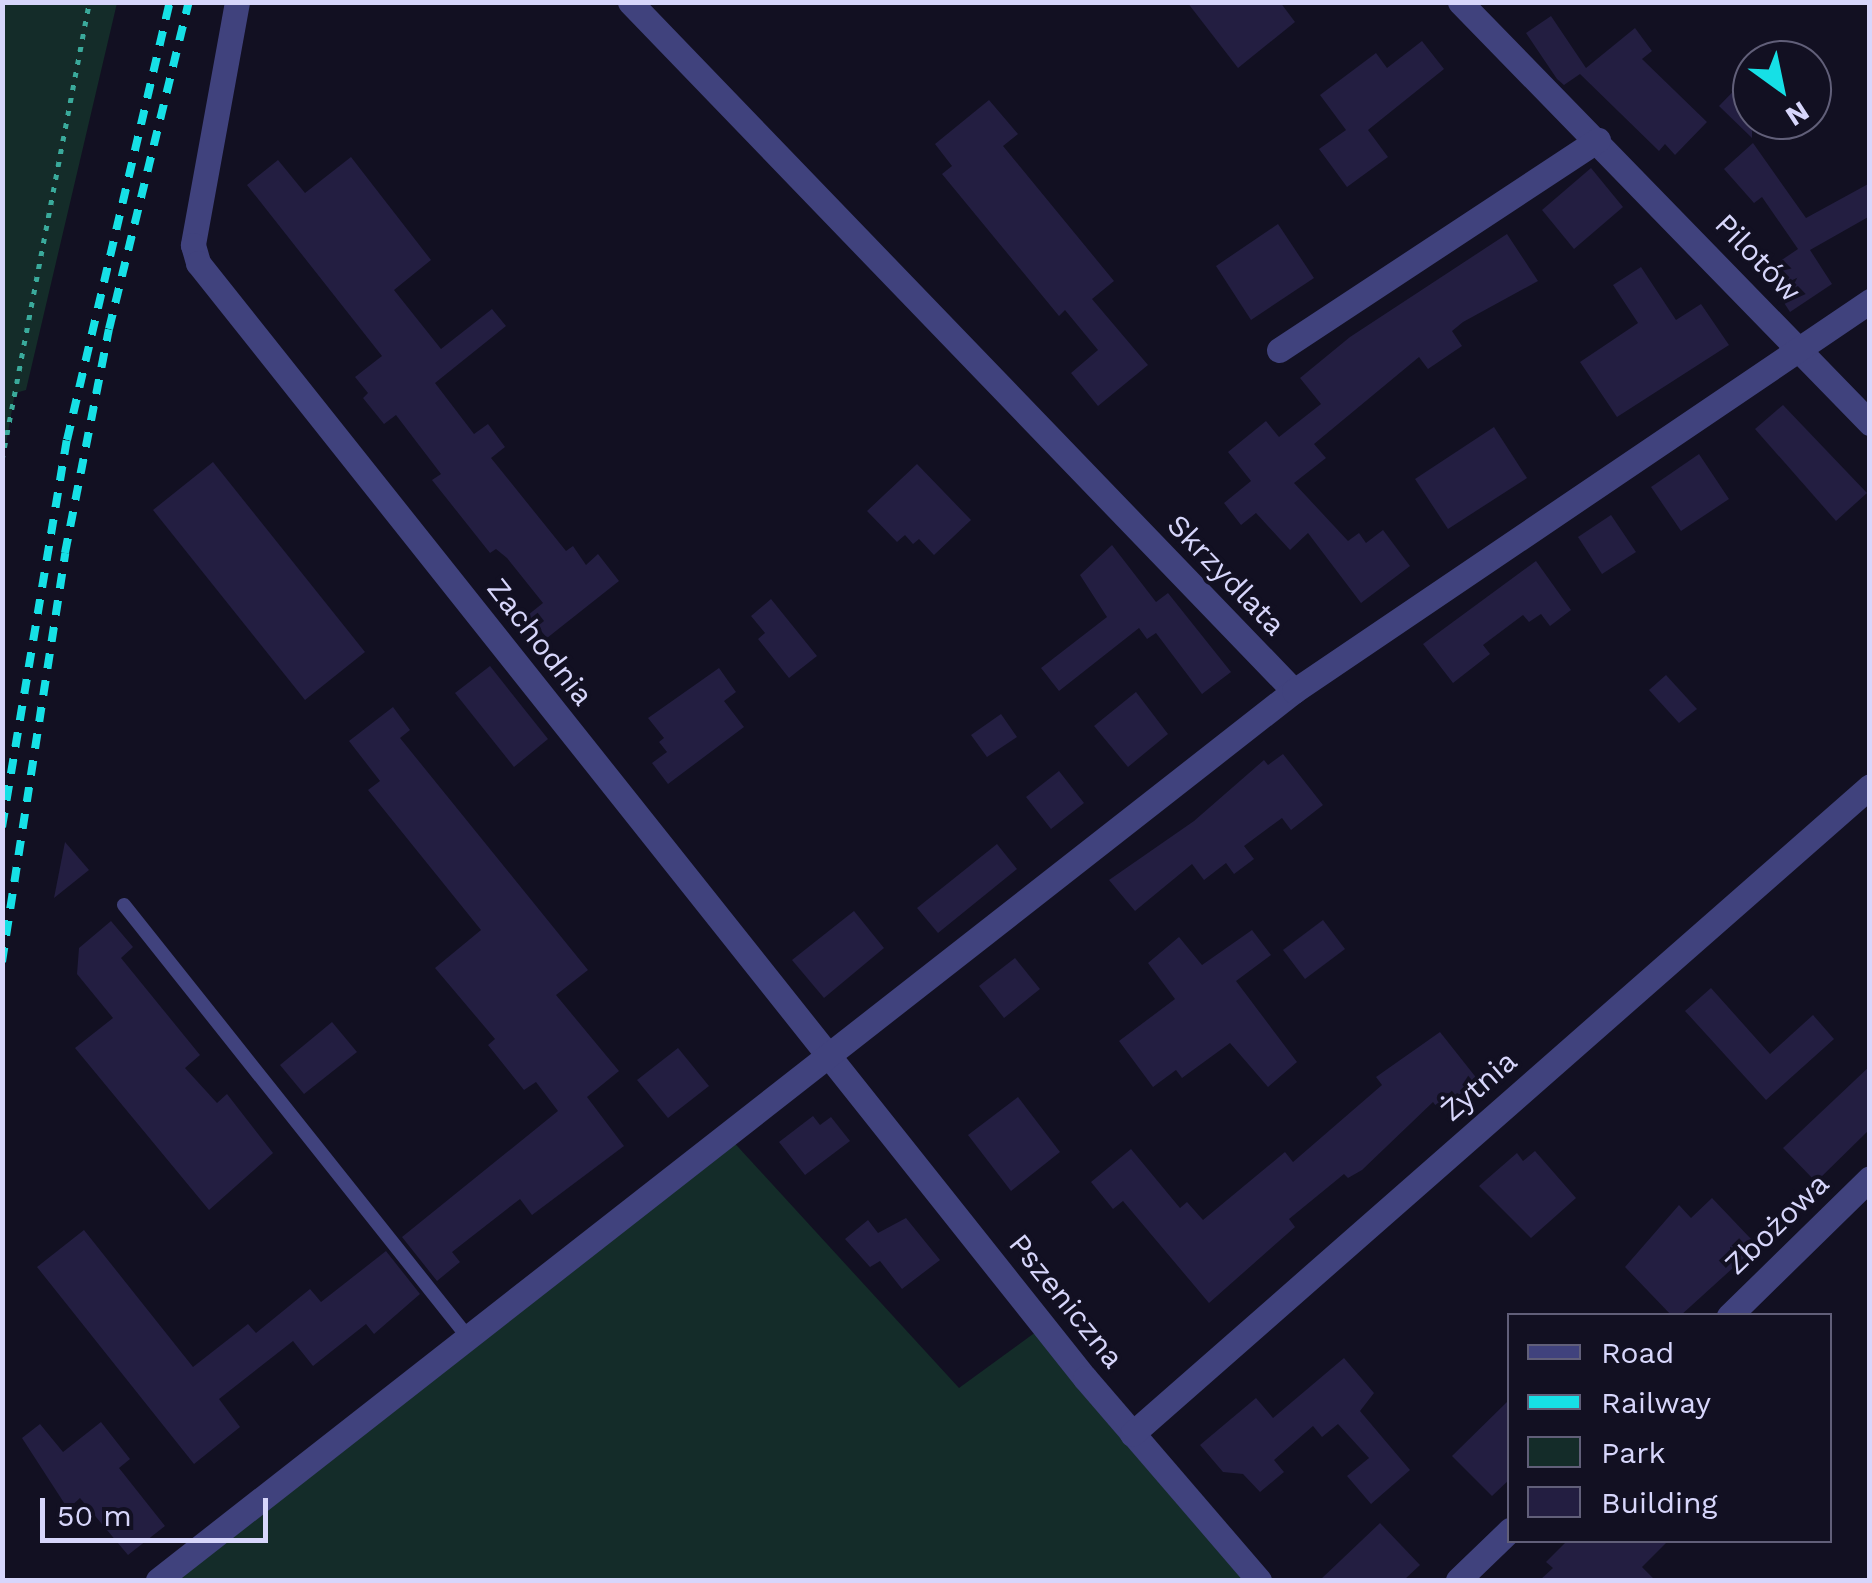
<!DOCTYPE html>
<html>
<head>
<meta charset="utf-8">
<style>
  body { margin:0 }
  #map { position:relative; width:1872px; height:1583px; overflow:hidden; background:#121022; font-family:"Work Sans",sans-serif }
  div>[style] { position:absolute }
  .green>* { inset:0; background:#142c29 }
  .building>* { inset:0; background:#231e41 }
  .path>* { height:5px; margin-top:-2.5px; transform-origin:0; background:repeating-linear-gradient(90deg,#3aaa9b 0 5px,transparent 0 13px) }
  .lane>* { height:14px; margin:-7px; padding:0 7px; transform-origin:7px; border-radius:7px; background:#40427d }
  .street>* { height:25px; margin:-12.5px; padding:0 12.5px; transform-origin:12.5px; border-radius:12.5px; background:#40427d }
  .rail>* { height:8px; margin-top:-4px; transform-origin:0; background:repeating-linear-gradient(90deg,#16e0e6 0 15px,transparent 0 27px) }
  span { translate:-50% -50%; white-space:nowrap; text-align:center; line-height:1.15; -webkit-text-stroke:8px #121022; paint-order:stroke }
  .street-label { font-size:30px; color:#d7d6fb }
  .frame { position:absolute; inset:0; border:5px solid #d7d6fb; pointer-events:none }
  .legend { position:absolute; left:1507px; top:1313px; width:325px; height:230px; box-sizing:border-box; background:#121022; border:2px solid #615f79; margin:0; padding:12px 18px; list-style:none; font-size:30px; color:#d7d6fb }
  .legend li { display:flex; align-items:center; gap:20px; height:50px }
  .legend b { width:50px; border:2px solid #615f79 }
  .north { position:absolute; left:1732px; top:40px; width:100px; height:100px; box-sizing:border-box; background:#121022; border:2px solid #615f79; border-radius:50%; rotate:147deg; font-size:28px; font-weight:700; line-height:40px; text-align:center; color:#d7d6fb }
  .north::after { content:''; display:block; margin:auto; width:35px; height:45px; background:#16e0e6; clip-path:polygon(50% 0,100% 100%,50% 72%,0 100%) }
  .scale { position:absolute; left:40px; top:1498px; width:228px; height:45px; box-sizing:border-box; border:5px solid #d7d6fb; border-top:0; padding-left:12px; font-size:30px; line-height:35px; white-space:nowrap; color:#d7d6fb; -webkit-text-stroke:8px #121022; paint-order:stroke }
</style>
</head>
<body>
<div id="map">
  <div class="green">
    <div style="clip-path:polygon(3px 2px,117px 3px,26px 390px,15px 393px,3px 460px)"></div>
    <div style="clip-path:polygon(728px 1136px,959px 1388px,1044px 1326px,1259px 1580px,158px 1580px)"></div>
  </div>
  <div class="building">
    <div style="clip-path:polygon(1187px 2px,1280px 2px,1295px 22px,1238px 68px)"></div>
    <div style="clip-path:polygon(1551px 16px,1586px 68px,1635px 28px,1652px 51px,1642px 59px,1707px 122px,1675px 155px,1665px 144px,1659px 151px,1580px 74px,1564px 85px,1557px 79px,1526px 33px)"></div>
    <div style="clip-path:polygon(1422px 41px,1444px 69px,1368px 130px,1388px 157px,1347px 187px,1319px 149px,1346px 130px,1320px 95px,1376px 53px,1387px 68px)"></div>
    <div style="clip-path:polygon(1752px 72px,1752px 138px,1719px 106px)"></div>
    <div style="clip-path:polygon(989px 100px,1018px 134px,1003px 146px,1114px 281px,1092px 299px,1148px 365px,1098px 406px,1071px 373px,1098px 350px,1065px 310px,1059px 316px,942px 174px,952px 166px,935px 144px)"></div>
    <div style="clip-path:polygon(1753px 143px,1806px 218px,1870px 183px,1870px 216px,1810px 250px,1832px 284px,1790px 312px,1764px 272px,1798px 249px,1762px 197px,1754px 203px,1724px 169px)"></div>
    <div style="clip-path:polygon(351px 157px,431px 260px,394px 290px,441px 349px,492px 309px,506px 326px,435px 383px,474px 434px,488px 424px,505px 447px,491px 458px,566px 551px,573px 546px,586px 565px,598px 554px,619px 581px,547px 638px,528px 615px,543px 603px,507px 558px,496px 549px,490px 553px,432px 480px,441px 474px,396px 415px,384px 424px,363px 398px,368px 393px,355px 377px,382px 356px,247px 185px,278px 160px,305px 193px)"></div>
    <div style="clip-path:polygon(1591px 168px,1623px 207px,1574px 249px,1542px 210px)"></div>
    <div style="clip-path:polygon(1278px 224px,1314px 278px,1251px 320px,1216px 266px)"></div>
    <div style="clip-path:polygon(1507px 234px,1538px 281px,1463px 322px,1452px 331px,1462px 346px,1428px 369px,1419px 357px,1314px 444px,1326px 458px,1294px 483px,1348px 541px,1359px 533px,1366px 543px,1383px 530px,1410px 566px,1361px 603px,1308px 533px,1290px 550px,1256px 513px,1241px 525px,1224px 503px,1251px 481px,1228px 452px,1266px 421px,1279px 437px,1321px 404px,1300px 378px,1350px 337px)"></div>
    <div style="clip-path:polygon(1641px 267px,1676px 320px,1701px 304px,1729px 345px,1617px 417px,1580px 362px,1638px 323px,1613px 285px)"></div>
    <div style="clip-path:polygon(1783px 405px,1867px 493px,1836px 521px,1755px 429px)"></div>
    <div style="clip-path:polygon(1494px 427px,1527px 478px,1448px 529px,1415px 479px)"></div>
    <div style="clip-path:polygon(1699px 454px,1729px 499px,1681px 531px,1651px 487px)"></div>
    <div style="clip-path:polygon(213px 462px,365px 652px,305px 700px,153px 510px)"></div>
    <div style="clip-path:polygon(917px 464px,971px 520px,934px 555px,919px 539px,913px 544px,905px 535px,897px 542px,867px 511px)"></div>
    <div style="clip-path:polygon(1611px 515px,1636px 552px,1602px 574px,1578px 537px)"></div>
    <div style="clip-path:polygon(1112px 545px,1156px 602px,1168px 593px,1231px 672px,1202px 694px,1156px 633px,1147px 639px,1139px 628px,1059px 691px,1041px 668px,1107px 617px,1080px 575px)"></div>
    <div style="clip-path:polygon(1536px 561px,1571px 610px,1550px 626px,1541px 614px,1529px 622px,1523px 615px,1483px 645px,1490px 654px,1453px 683px,1423px 644px)"></div>
    <div style="clip-path:polygon(771px 599px,817px 656px,789px 678px,758px 639px,765px 633px,751px 616px)"></div>
    <div style="clip-path:polygon(490px 666px,548px 739px,514px 767px,455px 693px)"></div>
    <div style="clip-path:polygon(719px 668px,736px 692px,724px 701px,744px 727px,668px 784px,652px 763px,667px 752px,659px 742px,664px 738px,648px 718px)"></div>
    <div style="clip-path:polygon(1666px 675px,1697px 709px,1679px 723px,1649px 690px)"></div>
    <div style="clip-path:polygon(1136px 692px,1168px 734px,1128px 767px,1094px 726px)"></div>
    <div style="clip-path:polygon(393px 707px,410px 730px,400px 738px,588px 970px,556px 995px,619px 1071px,587px 1097px,624px 1146px,532px 1215px,520px 1199px,452px 1252px,460px 1262px,437px 1281px,402px 1237px,558px 1111px,536px 1082px,524px 1090px,488px 1045px,495px 1039px,435px 968px,481px 930px,368px 790px,380px 781px,349px 741px)"></div>
    <div style="clip-path:polygon(1001px 714px,1017px 737px,987px 757px,971px 735px)"></div>
    <div style="clip-path:polygon(1283px 754px,1323px 805px,1291px 830px,1282px 818px,1244px 846px,1254px 859px,1234px 874px,1226px 863px,1204px 880px,1192px 864px,1135px 911px,1109px 880px,1194px 821px,1264px 760px,1268px 765px)"></div>
    <div style="clip-path:polygon(1059px 771px,1084px 803px,1051px 829px,1026px 797px)"></div>
    <div style="clip-path:polygon(65px 842px,89px 870px,54px 898px)"></div>
    <div style="clip-path:polygon(997px 844px,1017px 869px,938px 933px,917px 908px)"></div>
    <div style="clip-path:polygon(854px 911px,884px 948px,824px 998px,792px 960px)"></div>
    <div style="clip-path:polygon(1323px 920px,1345px 949px,1305px 979px,1283px 950px)"></div>
    <div style="clip-path:polygon(111px 921px,133px 947px,121px 958px,200px 1055px,185px 1068px,217px 1103px,227px 1094px,273px 1153px,209px 1210px,75px 1048px,113px 1018px,77px 974px,79px 948px)"></div>
    <div style="clip-path:polygon(1252px 930px,1271px 955px,1236px 981px,1297px 1062px,1268px 1087px,1230px 1043px,1182px 1078px,1176px 1070px,1153px 1087px,1119px 1041px,1175px 999px,1148px 963px,1179px 937px,1202px 965px)"></div>
    <div style="clip-path:polygon(1015px 958px,1040px 989px,1004px 1018px,979px 986px)"></div>
    <div style="clip-path:polygon(1711px 988px,1770px 1054px,1813px 1015px,1834px 1039px,1766px 1100px,1685px 1011px)"></div>
    <div style="clip-path:polygon(332px 1022px,357px 1052px,304px 1094px,280px 1065px)"></div>
    <div style="clip-path:polygon(1440px 1032px,1478px 1080px,1439px 1110px,1433px 1102px,1362px 1170px,1348px 1178px,1344px 1174px,1289px 1219px,1295px 1227px,1209px 1303px,1123px 1201px,1113px 1209px,1091px 1182px,1131px 1149px,1180px 1208px,1187px 1202px,1203px 1220px,1285px 1152px,1293px 1162px,1382px 1085px,1376px 1077px)"></div>
    <div style="clip-path:polygon(678px 1048px,709px 1086px,668px 1118px,637px 1080px)"></div>
    <div style="clip-path:polygon(1870px 1066px,1870px 1129px,1816px 1182px,1783px 1148px)"></div>
    <div style="clip-path:polygon(1018px 1097px,1060px 1152px,1011px 1191px,968px 1135px)"></div>
    <div style="clip-path:polygon(813px 1116px,820px 1125px,831px 1117px,850px 1141px,805px 1175px,779px 1142px)"></div>
    <div style="clip-path:polygon(1535px 1151px,1576px 1198px,1531px 1238px,1479px 1186px,1517px 1153px,1523px 1161px)"></div>
    <div style="clip-path:polygon(1712px 1198px,1751px 1239px,1739px 1251px,1745px 1257px,1680px 1316px,1672px 1316px,1625px 1267px,1679px 1205px,1691px 1218px)"></div>
    <div style="clip-path:polygon(906px 1218px,940px 1260px,902px 1289px,880px 1261px,870px 1267px,845px 1239px,868px 1220px,878px 1233px)"></div>
    <div style="clip-path:polygon(84px 1230px,193px 1367px,248px 1324px,256px 1333px,310px 1289px,321px 1302px,386px 1251px,420px 1294px,374px 1334px,366px 1324px,313px 1366px,293px 1341px,219px 1399px,240px 1427px,194px 1464px,37px 1267px)"></div>
    <div style="clip-path:polygon(1344px 1358px,1374px 1393px,1360px 1411px,1410px 1470px,1371px 1504px,1347px 1476px,1369px 1458px,1338px 1424px,1322px 1437px,1313px 1426px,1274px 1460px,1284px 1472px,1260px 1492px,1243px 1474px,1223px 1472px,1200px 1445px,1256px 1398px,1273px 1418px)"></div>
    <div style="clip-path:polygon(1510px 1399px,1510px 1479px,1492px 1496px,1452px 1456px)"></div>
    <div style="clip-path:polygon(101px 1422px,130px 1459px,119px 1468px,165px 1526px,128px 1555px,80px 1498px,68px 1509px,22px 1438px,40px 1424px,63px 1452px)"></div>
    <div style="clip-path:polygon(1380px 1523px,1420px 1565px,1404px 1580px,1320px 1580px)"></div>
    <div style="clip-path:polygon(1568px 1540px,1669px 1540px,1642px 1567px,1655px 1580px,1540px 1580px,1553px 1568px,1546px 1562px)"></div>
  </div>
  <div class="path">
    <div style="left:2px;top:460px;width:466px;rotate:-79.2deg"></div>
  </div>
  <div class="lane">
    <div style="left:124px;top:905px;width:551px;rotate:51.49deg"></div>
  </div>
  <div class="street">
    <div style="left:237px;top:2px;width:247px;rotate:100.3deg"></div>
    <div style="left:193px;top:245px;width:19px;rotate:74deg"></div>
    <div style="left:198px;top:263px;width:1425px;rotate:51.5deg"></div>
    <div style="left:1085px;top:1378px;width:267px;rotate:49.3deg"></div>
    <div style="left:630px;top:2px;width:957px;rotate:46.06deg"></div>
    <div style="left:1460px;top:2px;width:588px;rotate:45.76deg"></div>
    <div style="left:1279px;top:350px;width:382px;rotate:-33.4deg"></div>
    <div style="left:1729px;top:1316px;width:197px;rotate:-44.4deg"></div>
    <div style="left:1132px;top:1434px;width:982px;rotate:-41.28deg"></div>
    <div style="left:158px;top:1580px;width:1443px;rotate:-38.05deg"></div>
    <div style="left:1294px;top:691px;width:696px;rotate:-34.1deg"></div>
    <div style="left:1458px;top:1580px;width:72px;rotate:-43.9deg"></div>
  </div>
  <div class="rail">
    <div style="left:2px;top:827px;width:392px;rotate:-80.5deg"></div>
    <div style="left:67px;top:440px;width:450px;rotate:-76.8deg"></div>
    <div style="left:2px;top:962px;width:414px;rotate:-81.2deg"></div>
    <div style="left:65px;top:553px;width:228px;rotate:-78.9deg"></div>
    <div style="left:109px;top:329px;width:337px;rotate:-76.3deg"></div>
  </div>
  <div class="street-label">
    <span style="left:1758px;top:258px;rotate:46deg">Pilotów</span>
    <span style="left:1226px;top:575px;rotate:46deg">Skrzydlata</span>
    <span style="left:540px;top:642px;rotate:52deg">Zachodnia</span>
    <span style="left:1479px;top:1086px;rotate:-41deg">Żytnia</span>
    <span style="left:1777px;top:1224px;rotate:-44deg">Zbożowa</span>
    <span style="left:1066px;top:1301px;rotate:51deg">Pszeniczna</span>
  </div>
  <div class="frame"></div>
  <ul class="legend">
  <li><b style="height:12px;background:#40427d"></b>Road</li>
  <li><b style="height:12px;background:#16e0e6"></b>Railway</li>
  <li><b style="height:28px;background:#142c29"></b>Park</li>
  <li><b style="height:28px;background:#231e41"></b>Building</li>
  </ul>
  <div class="north">N</div>
  <div class="scale">50 m</div>
</div>
</body>
</html>
